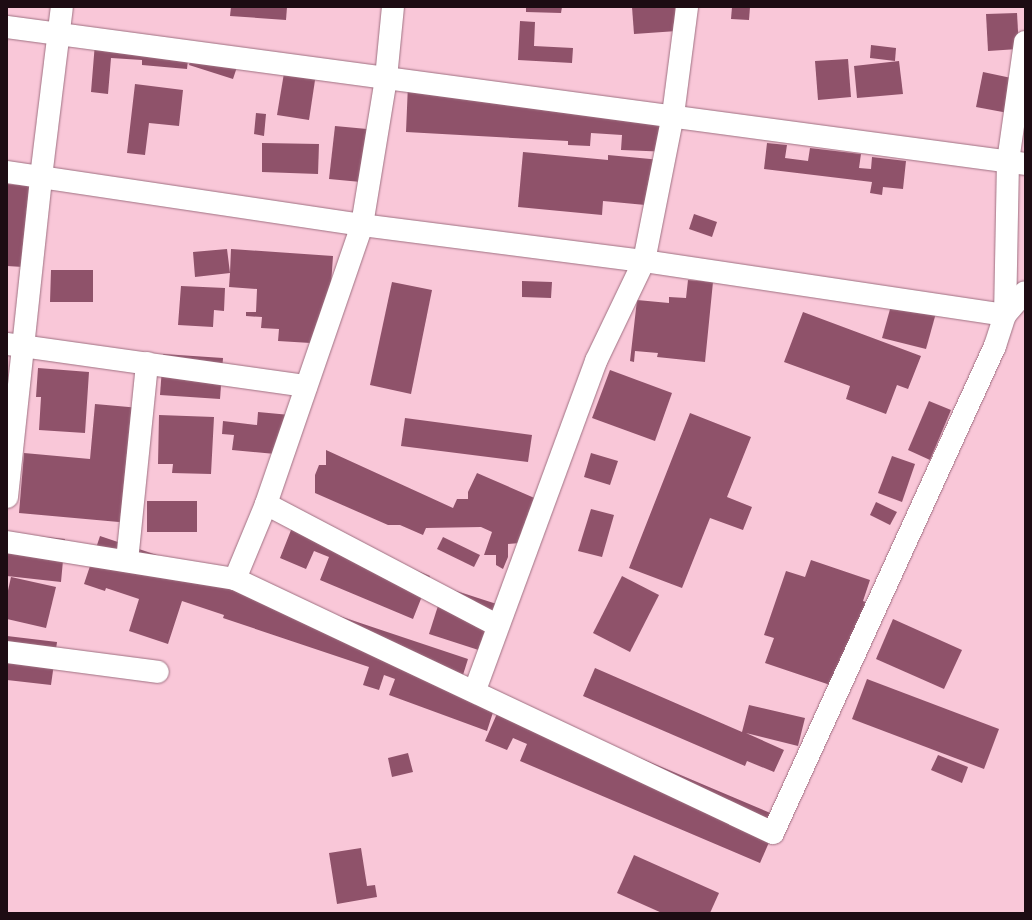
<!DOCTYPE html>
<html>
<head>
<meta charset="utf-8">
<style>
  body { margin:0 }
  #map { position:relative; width:1032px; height:920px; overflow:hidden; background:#f9c7d8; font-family:"DejaVu Sans",sans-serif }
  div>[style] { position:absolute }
  .building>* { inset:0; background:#8f526a }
  .roads { filter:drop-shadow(0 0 1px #9f7182) drop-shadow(0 0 1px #9f7182) }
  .street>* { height:22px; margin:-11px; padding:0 11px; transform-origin:11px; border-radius:11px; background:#fff }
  span { translate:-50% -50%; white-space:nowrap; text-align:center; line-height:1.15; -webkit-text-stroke:3px #fbf6f8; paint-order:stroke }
  .frame { position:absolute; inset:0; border:8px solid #1d0c13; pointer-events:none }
</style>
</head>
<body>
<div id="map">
  <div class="building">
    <div style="clip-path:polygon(231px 7px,287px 7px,286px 20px,230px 16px)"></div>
    <div style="clip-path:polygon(526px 7px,562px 7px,561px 13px,526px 12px)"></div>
    <div style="clip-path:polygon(632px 7px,675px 7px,677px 31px,634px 34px)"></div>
    <div style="clip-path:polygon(732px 7px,750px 7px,749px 20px,731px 19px)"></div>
    <div style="clip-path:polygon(1017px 13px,1019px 49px,988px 51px,986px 14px)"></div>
    <div style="clip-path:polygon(520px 21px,535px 22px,534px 46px,573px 48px,572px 63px,518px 60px)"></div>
    <div style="clip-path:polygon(95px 43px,189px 50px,187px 69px,142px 65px,142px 60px,111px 58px,108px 94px,91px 92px)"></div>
    <div style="clip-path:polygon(871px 45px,896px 48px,895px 61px,870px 58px)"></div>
    <div style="clip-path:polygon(194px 50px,238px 64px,233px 79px,189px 65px)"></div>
    <div style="clip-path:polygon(848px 59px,851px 97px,818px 100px,815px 61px)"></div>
    <div style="clip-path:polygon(899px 61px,903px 94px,857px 98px,854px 66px)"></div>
    <div style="clip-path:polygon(317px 67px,309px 120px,277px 115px,284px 73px)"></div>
    <div style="clip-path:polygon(983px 72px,1016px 79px,1008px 113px,976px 107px)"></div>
    <div style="clip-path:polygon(135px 84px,183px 90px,179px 126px,149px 123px,145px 155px,127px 153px)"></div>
    <div style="clip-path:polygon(408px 84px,673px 109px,671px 152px,621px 150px,622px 135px,591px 133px,590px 146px,568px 145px,568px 141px,406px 132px)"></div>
    <div style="clip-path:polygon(256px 113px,266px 114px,264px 136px,254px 134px)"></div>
    <div style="clip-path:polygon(335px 126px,367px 129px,361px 182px,329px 179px)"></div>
    <div style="clip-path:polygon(262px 143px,319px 144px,318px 174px,262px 172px)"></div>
    <div style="clip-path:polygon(767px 143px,787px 145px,785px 158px,808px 161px,810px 148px,861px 154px,859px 168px,871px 169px,872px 157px,906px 161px,903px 189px,883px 187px,882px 195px,870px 193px,872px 182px,764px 169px)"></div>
    <div style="clip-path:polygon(523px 152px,608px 160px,608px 155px,661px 160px,656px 206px,603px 201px,602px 215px,518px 207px)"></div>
    <div style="clip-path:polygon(7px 184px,31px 186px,23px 267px,7px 266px)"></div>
    <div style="clip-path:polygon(694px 214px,717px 222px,712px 237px,689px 229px)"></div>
    <div style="clip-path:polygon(227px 249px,230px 273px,231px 249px,333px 256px,327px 344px,278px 341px,279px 329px,261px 328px,262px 317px,246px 316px,246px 312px,256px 312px,257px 289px,229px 287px,230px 273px,195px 277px,193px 252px)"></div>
    <div style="clip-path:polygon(51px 270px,93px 270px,93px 302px,50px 302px)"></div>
    <div style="clip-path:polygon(688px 280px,713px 282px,705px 362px,657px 357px,658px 353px,635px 351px,634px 362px,630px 361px,637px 300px,669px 303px,669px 297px,686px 298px)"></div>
    <div style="clip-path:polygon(522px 281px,552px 282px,551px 298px,522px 297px)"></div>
    <div style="clip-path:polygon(392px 282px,432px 290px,411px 394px,370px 385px)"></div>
    <div style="clip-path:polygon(181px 286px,225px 288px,224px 311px,214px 310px,213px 327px,178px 325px)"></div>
    <div style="clip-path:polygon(892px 302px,936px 313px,926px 349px,882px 338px)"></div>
    <div style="clip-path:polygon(803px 312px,921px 356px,908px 389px,897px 385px,886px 414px,846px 399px,850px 386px,784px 362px)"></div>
    <div style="clip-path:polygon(163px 354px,223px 358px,220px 399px,160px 395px)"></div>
    <div style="clip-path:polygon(38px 368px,89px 372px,85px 433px,39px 430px,41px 397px,36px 397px)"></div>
    <div style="clip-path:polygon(610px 370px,672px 393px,655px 441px,592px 418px)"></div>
    <div style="clip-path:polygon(929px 401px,951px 410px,930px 460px,908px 450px)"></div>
    <div style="clip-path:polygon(95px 404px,140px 408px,130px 523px,19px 513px,24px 453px,90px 459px)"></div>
    <div style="clip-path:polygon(258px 412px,290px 415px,286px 455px,232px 450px,234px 435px,222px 434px,223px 421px,257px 425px)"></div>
    <div style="clip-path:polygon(690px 413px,751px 437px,727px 497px,752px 507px,743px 530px,710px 518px,682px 588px,629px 568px)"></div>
    <div style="clip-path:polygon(159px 415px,214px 417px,211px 474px,172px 473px,173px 464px,158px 464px)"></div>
    <div style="clip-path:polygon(405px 418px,532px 435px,528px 462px,401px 446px)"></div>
    <div style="clip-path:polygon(326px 450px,453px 508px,457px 499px,468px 499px,468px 492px,477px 473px,539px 500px,520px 543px,508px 544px,508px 557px,503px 569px,496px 565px,496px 555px,484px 555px,492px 532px,481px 527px,426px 528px,423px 535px,400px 525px,388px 525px,315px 493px,315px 475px,319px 465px,326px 465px)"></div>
    <div style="clip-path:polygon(591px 453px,618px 461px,610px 485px,584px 477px)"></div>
    <div style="clip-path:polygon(892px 456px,915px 464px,902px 502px,878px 493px)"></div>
    <div style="clip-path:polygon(147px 501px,197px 501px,197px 532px,147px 532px)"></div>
    <div style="clip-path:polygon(876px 502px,897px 512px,890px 525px,870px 515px)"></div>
    <div style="clip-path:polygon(591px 509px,614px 515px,602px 557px,578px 551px)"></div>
    <div style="clip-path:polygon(295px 520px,430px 576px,413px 619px,320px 580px,329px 557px,314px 551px,306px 569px,280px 558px)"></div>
    <div style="clip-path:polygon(8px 533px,65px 539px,61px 582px,7px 576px)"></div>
    <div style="clip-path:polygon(100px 536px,468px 659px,457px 694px,495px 706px,487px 731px,389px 695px,395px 679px,384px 675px,379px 690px,363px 685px,369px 667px,223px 618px,224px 615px,182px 601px,168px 644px,129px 631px,139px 599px,106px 588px,105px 591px,84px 584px)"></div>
    <div style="clip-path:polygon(443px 537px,480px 555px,474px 567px,437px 549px)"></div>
    <div style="clip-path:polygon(811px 560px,870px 580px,863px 601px,868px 603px,839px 688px,765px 663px,774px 638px,764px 635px,786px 571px,805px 577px)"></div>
    <div style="clip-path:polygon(622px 576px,659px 595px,630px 652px,593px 633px)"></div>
    <div style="clip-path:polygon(11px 577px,56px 587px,46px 628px,7px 619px,7px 595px)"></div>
    <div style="clip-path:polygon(444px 587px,509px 608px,494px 655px,429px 634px)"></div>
    <div style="clip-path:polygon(893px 619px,962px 650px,944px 689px,876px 659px)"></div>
    <div style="clip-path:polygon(7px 636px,57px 642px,51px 685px,7px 680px)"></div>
    <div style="clip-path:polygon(595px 668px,742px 732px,749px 705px,805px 718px,798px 746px,746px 733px,784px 750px,774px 772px,747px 761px,745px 766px,583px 696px)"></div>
    <div style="clip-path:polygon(867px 679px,999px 729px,984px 769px,852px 719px)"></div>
    <div style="clip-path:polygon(503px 700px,780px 817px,760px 863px,520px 761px,527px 744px,513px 738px,507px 750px,485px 741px)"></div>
    <div style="clip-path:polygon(408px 753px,413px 772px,392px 777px,388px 758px)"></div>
    <div style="clip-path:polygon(938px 755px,968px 767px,962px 783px,931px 770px)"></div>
    <div style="clip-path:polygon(361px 848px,367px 886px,375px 885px,377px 897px,337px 904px,329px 853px)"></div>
    <div style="clip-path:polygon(634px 855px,719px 893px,710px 913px,662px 913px,617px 893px)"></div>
  </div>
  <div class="roads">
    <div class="street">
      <div style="left:7px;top:27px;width:1027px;rotate:7.66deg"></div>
      <div style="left:1025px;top:42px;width:120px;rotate:98.1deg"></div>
      <div style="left:1008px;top:161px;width:154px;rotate:91.1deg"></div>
      <div style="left:1005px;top:315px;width:30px;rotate:-49deg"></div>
      <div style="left:7px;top:172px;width:359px;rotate:8.5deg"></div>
      <div style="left:362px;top:225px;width:284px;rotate:7.3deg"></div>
      <div style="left:644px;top:261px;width:365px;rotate:8.5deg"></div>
      <div style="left:1005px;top:315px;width:33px;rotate:108deg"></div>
      <div style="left:995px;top:346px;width:535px;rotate:114.51deg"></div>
      <div style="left:773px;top:833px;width:595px;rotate:-154.73deg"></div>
      <div style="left:235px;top:579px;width:231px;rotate:-170.8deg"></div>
      <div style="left:7px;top:344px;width:302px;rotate:8deg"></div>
      <div style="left:7px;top:497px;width:322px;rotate:-83.9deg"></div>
      <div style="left:41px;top:177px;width:171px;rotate:-83deg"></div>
      <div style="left:266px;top:504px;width:262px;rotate:27.7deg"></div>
      <div style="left:127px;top:561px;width:199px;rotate:-84.2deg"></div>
      <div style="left:235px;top:579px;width:81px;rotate:-67.5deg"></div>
      <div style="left:266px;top:504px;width:295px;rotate:-71deg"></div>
      <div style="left:362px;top:225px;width:149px;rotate:-80.7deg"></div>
      <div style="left:386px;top:78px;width:71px;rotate:-84.4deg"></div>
      <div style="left:7px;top:652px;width:152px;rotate:7.5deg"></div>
      <div style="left:475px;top:690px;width:351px;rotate:-69.8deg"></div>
      <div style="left:596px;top:361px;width:111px;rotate:-64.4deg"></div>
      <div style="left:644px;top:261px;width:149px;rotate:-78.8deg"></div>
      <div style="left:673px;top:115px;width:109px;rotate:-82.6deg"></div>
    </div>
  </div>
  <div class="frame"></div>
</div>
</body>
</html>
